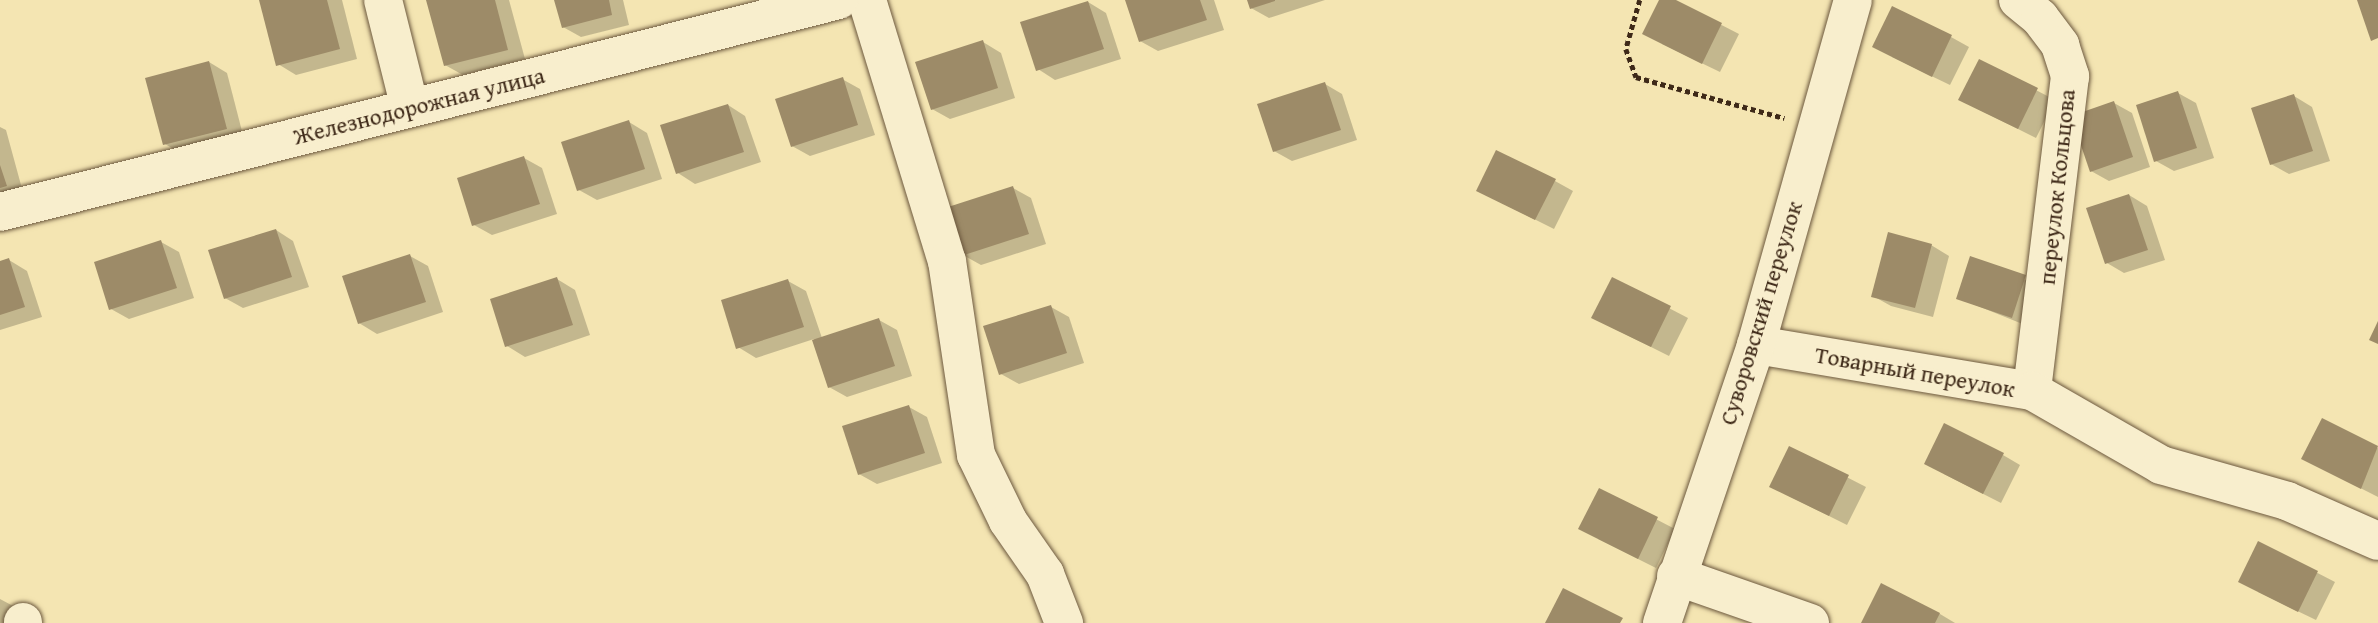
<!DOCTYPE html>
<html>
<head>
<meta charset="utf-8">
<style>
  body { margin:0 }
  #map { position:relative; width:2378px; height:623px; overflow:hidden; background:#f4e5b2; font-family:"Gentium Book Plus",serif }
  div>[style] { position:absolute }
  .shadow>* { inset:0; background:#0003 }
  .building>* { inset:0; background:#9d8b68 }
  .path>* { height:4.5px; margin-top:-2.25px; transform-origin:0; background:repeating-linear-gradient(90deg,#3e2918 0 5px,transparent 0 8.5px) }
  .roads { filter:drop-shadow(0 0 2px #6c583e) drop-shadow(0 0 2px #6c583e) }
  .minor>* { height:38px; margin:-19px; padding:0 19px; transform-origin:19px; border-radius:19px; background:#f8eecd }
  span { translate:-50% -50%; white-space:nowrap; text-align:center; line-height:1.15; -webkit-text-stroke:5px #f8eecd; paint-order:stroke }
  .street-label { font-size:23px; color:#3e2918 }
</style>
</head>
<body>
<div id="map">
  <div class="shadow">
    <div style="clip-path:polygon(260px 0,342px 0,357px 59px,296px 75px,278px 64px)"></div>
    <div style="clip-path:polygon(428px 0,509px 0,525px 59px,463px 75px,445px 65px)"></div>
    <div style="clip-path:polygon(556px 0,623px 0,629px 25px,581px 37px,563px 27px)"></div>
    <div style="clip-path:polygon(1127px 0,1214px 0,1224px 30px,1158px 51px,1140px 41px)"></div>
    <div style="clip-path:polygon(1249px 0,1325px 0,1269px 18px,1251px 8px)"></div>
    <div style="clip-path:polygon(1661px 0,1673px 0,1739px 34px,1720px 72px,1662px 44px)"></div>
    <div style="clip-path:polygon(1088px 2px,1106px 13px,1121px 59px,1055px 80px,1038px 69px)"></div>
    <div style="clip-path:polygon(1951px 37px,1969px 47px,1950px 85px,1892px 57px)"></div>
    <div style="clip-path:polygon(983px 42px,1001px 53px,1015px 98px,950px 119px,932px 109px)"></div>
    <div style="clip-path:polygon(1980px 61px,2055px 100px,2036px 138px,1978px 109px)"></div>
    <div style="clip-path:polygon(209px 62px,227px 73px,244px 139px,182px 154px,165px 144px)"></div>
    <div style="clip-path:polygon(842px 79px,860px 89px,875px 135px,810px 156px,792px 146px)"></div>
    <div style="clip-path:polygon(1325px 84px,1342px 94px,1357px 140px,1292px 161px,1274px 151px)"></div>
    <div style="clip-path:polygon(2178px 93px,2196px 103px,2214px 158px,2174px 171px,2156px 161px)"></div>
    <div style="clip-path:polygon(2294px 96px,2312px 107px,2330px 161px,2289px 174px,2271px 164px)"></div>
    <div style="clip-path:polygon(2114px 103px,2132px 113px,2150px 167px,2109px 181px,2091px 171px)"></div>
    <div style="clip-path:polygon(728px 105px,745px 116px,761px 162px,695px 184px,678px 173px)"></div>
    <div style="clip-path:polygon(629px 122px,647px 133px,662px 179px,597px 200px,579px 190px)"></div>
    <div style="clip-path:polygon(0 127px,6px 130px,24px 196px,0 202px)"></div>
    <div style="clip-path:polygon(524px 158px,542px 168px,557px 214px,492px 235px,474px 225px)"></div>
    <div style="clip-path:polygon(1555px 181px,1573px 191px,1554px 229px,1496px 200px)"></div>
    <div style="clip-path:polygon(1013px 188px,1031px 198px,1046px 244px,981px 265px,963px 255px)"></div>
    <div style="clip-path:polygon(2129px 195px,2147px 206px,2165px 260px,2124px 273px,2107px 263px)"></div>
    <div style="clip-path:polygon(276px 230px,293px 241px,309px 287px,243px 308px,225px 298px)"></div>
    <div style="clip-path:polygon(161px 242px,179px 252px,194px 298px,129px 319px,111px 309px)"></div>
    <div style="clip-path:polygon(1931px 245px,1949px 256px,1933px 317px,1891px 306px,1873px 296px)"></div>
    <div style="clip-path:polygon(410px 256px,428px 266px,443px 312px,377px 334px,359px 323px)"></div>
    <div style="clip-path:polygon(1971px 258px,2043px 287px,2030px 327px,1958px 298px)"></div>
    <div style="clip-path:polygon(9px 260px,27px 271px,42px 317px,0 330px,0 263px)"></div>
    <div style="clip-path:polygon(557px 279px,575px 290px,590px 335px,525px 357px,507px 346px)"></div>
    <div style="clip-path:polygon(1613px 279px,1688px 318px,1669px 356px,1611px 327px)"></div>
    <div style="clip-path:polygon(788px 281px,806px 291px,822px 338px,879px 320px,897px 330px,912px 376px,847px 397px,829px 387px,814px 339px,756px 358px,738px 347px)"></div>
    <div style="clip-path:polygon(1051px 307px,1069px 317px,1084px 363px,1019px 384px,1001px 374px)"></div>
    <div style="clip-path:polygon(909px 407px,927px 417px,942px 463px,877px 484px,859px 474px)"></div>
    <div style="clip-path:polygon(2322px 420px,2378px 448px,2378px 497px,2321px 468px)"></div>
    <div style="clip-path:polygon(1790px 448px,1866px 487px,1847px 525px,1789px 496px)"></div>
    <div style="clip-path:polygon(2003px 455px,2020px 465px,2001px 503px,1944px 474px)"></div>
    <div style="clip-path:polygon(1600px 490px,1675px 529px,1656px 568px,1598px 539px)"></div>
    <div style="clip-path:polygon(2259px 543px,2335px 582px,2316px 620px,2258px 592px)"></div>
    <div style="clip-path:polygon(1882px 585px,1940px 614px,1955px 623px,1863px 623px)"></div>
    <div style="clip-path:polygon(0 599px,15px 607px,9px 623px,0 623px)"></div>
  </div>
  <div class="building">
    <div style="clip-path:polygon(259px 0,327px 0,340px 49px,276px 66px)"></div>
    <div style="clip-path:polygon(426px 0,495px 0,508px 50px,444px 66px)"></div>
    <div style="clip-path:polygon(554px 0,609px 0,612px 15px,562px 28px)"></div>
    <div style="clip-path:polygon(1125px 0,1200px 0,1207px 20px,1139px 42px)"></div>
    <div style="clip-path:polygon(1247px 0,1275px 0,1275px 1px,1250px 9px)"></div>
    <div style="clip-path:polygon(1659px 0,1676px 0,1722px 23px,1702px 64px,1642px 34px)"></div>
    <div style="clip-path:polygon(2357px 0,2378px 0,2378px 38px,2371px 41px)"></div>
    <div style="clip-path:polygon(1088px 1px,1104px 49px,1036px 71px,1020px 22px)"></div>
    <div style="clip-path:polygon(1892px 6px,1952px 35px,1932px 77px,1872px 47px)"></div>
    <div style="clip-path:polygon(983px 40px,998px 88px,931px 110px,915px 62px)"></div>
    <div style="clip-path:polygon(1979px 59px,2038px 88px,2018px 129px,1958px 100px)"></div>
    <div style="clip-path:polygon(209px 61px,227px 129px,163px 145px,145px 78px)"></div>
    <div style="clip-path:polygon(843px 77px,858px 125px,791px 147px,775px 99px)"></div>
    <div style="clip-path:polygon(1325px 82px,1341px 130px,1273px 152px,1257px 104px)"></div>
    <div style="clip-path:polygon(2178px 91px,2197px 148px,2154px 162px,2136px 105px)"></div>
    <div style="clip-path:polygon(2294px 94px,2313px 151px,2270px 165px,2251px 108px)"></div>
    <div style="clip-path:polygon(2114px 101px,2133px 157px,2090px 172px,2071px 116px)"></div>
    <div style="clip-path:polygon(728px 104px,744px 152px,676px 174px,660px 125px)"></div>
    <div style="clip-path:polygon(629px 120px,645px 169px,577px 191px,561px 142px)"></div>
    <div style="clip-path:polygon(1496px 150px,1556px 179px,1535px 220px,1476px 191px)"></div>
    <div style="clip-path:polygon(524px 156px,540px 204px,472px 226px,457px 178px)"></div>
    <div style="clip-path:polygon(0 165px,7px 186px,0 188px)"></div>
    <div style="clip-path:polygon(1013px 186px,1029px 234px,961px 256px,945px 208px)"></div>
    <div style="clip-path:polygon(2129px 194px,2148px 250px,2105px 264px,2086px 208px)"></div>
    <div style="clip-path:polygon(276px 229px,292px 277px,224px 299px,208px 250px)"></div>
    <div style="clip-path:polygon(1888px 232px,1932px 244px,1915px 308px,1871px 297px)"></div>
    <div style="clip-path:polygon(161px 240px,177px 288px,109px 310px,94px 262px)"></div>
    <div style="clip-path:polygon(410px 254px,426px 302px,358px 324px,342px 276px)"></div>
    <div style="clip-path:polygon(1970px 256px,2026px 275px,2012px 318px,1956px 299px)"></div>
    <div style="clip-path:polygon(9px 258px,25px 307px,0 315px,0 261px)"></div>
    <div style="clip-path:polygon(557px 277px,573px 325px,505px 347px,490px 299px)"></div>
    <div style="clip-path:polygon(1612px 277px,1671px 306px,1651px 347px,1591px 318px)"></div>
    <div style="clip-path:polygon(788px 279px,804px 327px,736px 349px,721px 300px)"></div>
    <div style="clip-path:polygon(1051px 305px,1067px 353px,999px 375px,983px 326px)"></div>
    <div style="clip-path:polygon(879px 318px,895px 366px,828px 388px,812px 340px)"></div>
    <div style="clip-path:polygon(2378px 321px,2378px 344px,2369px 340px)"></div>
    <div style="clip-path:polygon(909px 405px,925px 453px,858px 475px,842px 426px)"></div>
    <div style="clip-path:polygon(2322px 418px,2378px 446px,2361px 489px,2301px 459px)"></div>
    <div style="clip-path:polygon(1944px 423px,2004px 453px,1983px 494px,1924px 464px)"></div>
    <div style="clip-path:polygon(1789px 446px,1849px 475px,1829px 516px,1769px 487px)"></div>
    <div style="clip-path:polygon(1599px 488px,1658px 517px,1638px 559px,1578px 529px)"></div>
    <div style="clip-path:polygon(2258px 541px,2318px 571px,2298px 612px,2238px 582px)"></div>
    <div style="clip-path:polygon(1881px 583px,1940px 613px,1935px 623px,1861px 623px)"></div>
    <div style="clip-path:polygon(1563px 588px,1623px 618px,1620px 623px,1545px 623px)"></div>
  </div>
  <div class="path">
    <div style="left:1640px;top:0;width:51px;rotate:105.9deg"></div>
    <div style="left:1626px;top:49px;width:30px;rotate:70deg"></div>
    <div style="left:1636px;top:77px;width:154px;rotate:15.5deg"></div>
  </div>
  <div class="roads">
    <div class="minor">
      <div style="left:383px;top:0;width:111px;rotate:76deg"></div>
      <div style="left:867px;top:0;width:273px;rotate:73deg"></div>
      <div style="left:947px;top:261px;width:196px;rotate:81.5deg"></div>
      <div style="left:976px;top:455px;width:73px;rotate:64.1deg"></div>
      <div style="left:1008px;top:521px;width:65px;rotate:55.1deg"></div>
      <div style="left:1045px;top:574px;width:53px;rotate:68.8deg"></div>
      <div style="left:2018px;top:0;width:28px;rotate:39deg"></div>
      <div style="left:2040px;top:18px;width:34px;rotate:53deg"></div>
      <div style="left:2060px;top:45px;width:33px;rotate:72deg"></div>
      <div style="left:2070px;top:76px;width:317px;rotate:96.9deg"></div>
      <div style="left:0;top:212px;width:865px;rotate:-14.18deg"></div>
      <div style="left:1756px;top:345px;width:280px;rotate:9.5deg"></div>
      <div style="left:2032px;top:391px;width:149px;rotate:29.8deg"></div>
      <div style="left:2161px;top:465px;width:131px;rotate:15.9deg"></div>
      <div style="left:2287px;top:501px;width:99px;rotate:23.7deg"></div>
      <div style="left:1676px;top:576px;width:142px;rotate:19.3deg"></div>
      <div style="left:23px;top:623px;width:1px;rotate:-90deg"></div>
      <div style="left:1662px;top:623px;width:293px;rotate:-71.3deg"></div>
      <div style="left:1756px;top:345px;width:358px;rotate:-74.3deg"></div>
    </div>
  </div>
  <div class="street-label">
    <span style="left:419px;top:106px;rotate:-14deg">Железнодорожная улица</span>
    <span style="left:2057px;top:187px;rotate:-84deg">переулок Кольцова</span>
    <span style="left:1761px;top:313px;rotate:-73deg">Суворовский переулок</span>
    <span style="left:1915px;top:372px;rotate:10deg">Товарный переулок</span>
  </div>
</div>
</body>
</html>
